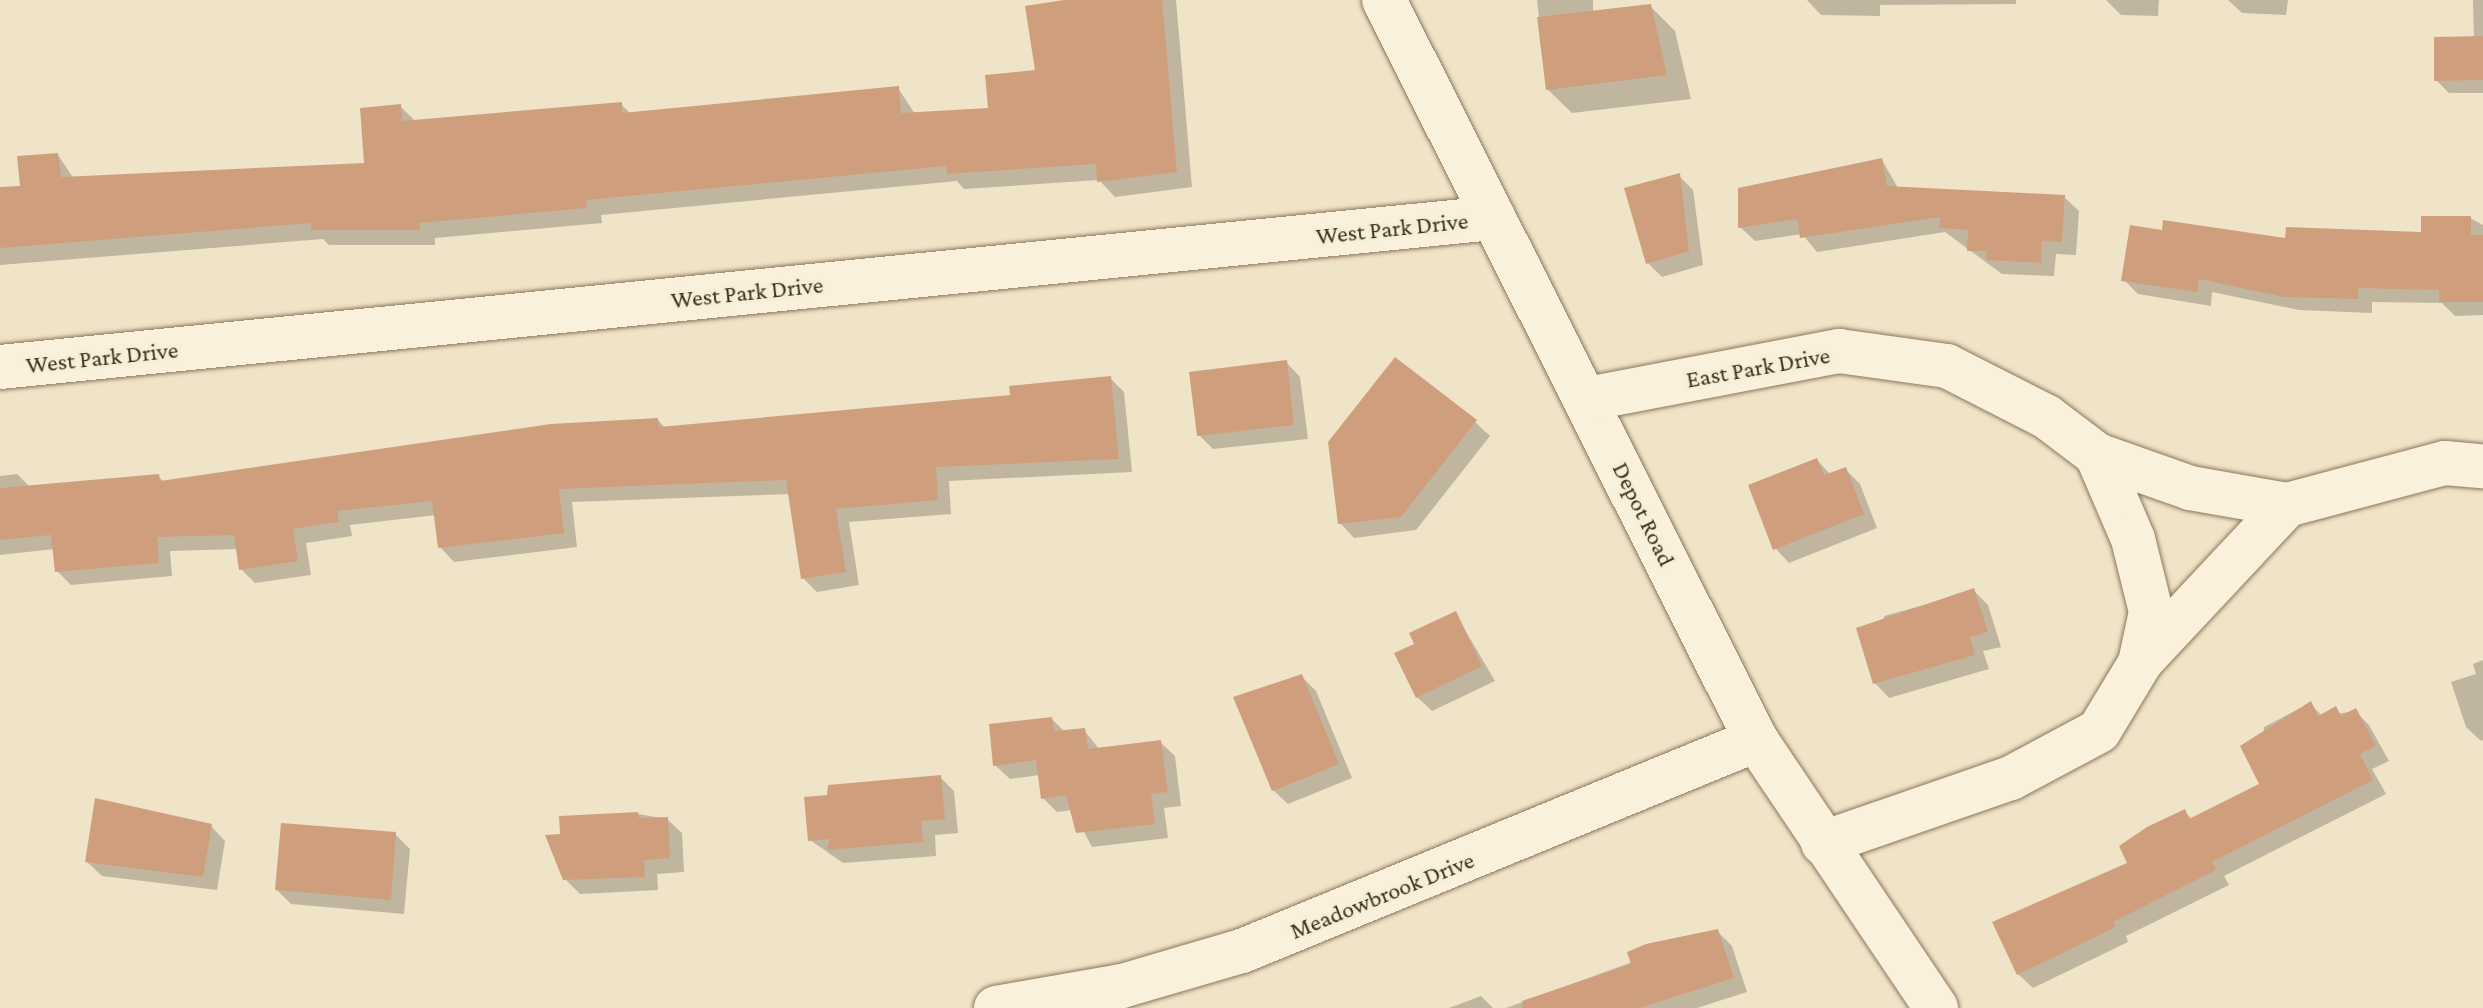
<!DOCTYPE html>
<html>
<head>
<meta charset="utf-8">
<style>
  body { margin:0 }
  #map { position:relative; width:2483px; height:1008px; overflow:hidden; background:#f0e4c8; font-family:"Crimson Pro",serif }
  div>[style] { position:absolute }
  .shadow>* { inset:0; background:#0003 }
  .building>* { inset:0; background:#cf9f7d }
  .roads { filter:drop-shadow(0 0 2px #8d765c) drop-shadow(0 0 2px #8d765c) }
  .minor>* { height:44px; margin:-22px; padding:0 22px; transform-origin:22px; border-radius:22px; background:#faf1dc }
  span { translate:-50% -50%; white-space:nowrap; text-align:center; line-height:1.15; -webkit-text-stroke:6px #f7eed8; paint-order:stroke }
  .street-label { font-size:24px; color:#3d2e20 }
</style>
</head>
<body>
<div id="map">
  <div class="shadow">
    <div style="clip-path:polygon(1077px 0,1176px 0,1192px 187px,1115px 197px,1099px 180px,964px 189px,957px 181px,601px 215px,602px 223px,435px 238px,435px 245px,329px 245px,323px 239px,0 265px,0 191px,22px 187px,58px 155px,74px 179px,366px 165px,400px 106px,416px 122px,622px 105px,631px 114px,898px 88px,915px 114px,990px 109px,1038px 72px)"></div>
    <div style="clip-path:polygon(1537px 0,1593px 0,1593px 13px,1650px 6px,1675px 31px,1691px 99px,1572px 113px,1547px 89px)"></div>
    <div style="clip-path:polygon(1807px 0,2016px 0,2016px 4px,1880px 5px,1880px 16px,1821px 15px)"></div>
    <div style="clip-path:polygon(2106px 0,2159px 0,2158px 16px,2121px 15px)"></div>
    <div style="clip-path:polygon(2228px 0,2288px 0,2286px 15px,2242px 13px)"></div>
    <div style="clip-path:polygon(2473px 0,2483px 0,2483px 93px,2449px 93px,2436px 80px,2474px 38px)"></div>
    <div style="clip-path:polygon(1882px 160px,1898px 188px,2064px 197px,2079px 211px,2076px 255px,2056px 254px,2054px 276px,2002px 274px,1945px 232px,1817px 252px,1802px 234px,1755px 241px,1740px 227px)"></div>
    <div style="clip-path:polygon(1679px 176px,1693px 190px,1703px 265px,1662px 277px,1647px 262px)"></div>
    <div style="clip-path:polygon(2470px 218px,2483px 225px,2483px 315px,2455px 316px,2442px 303px,2372px 302px,2372px 313px,2299px 310px,2212px 292px,2211px 306px,2138px 294px,2124px 280px,2164px 232px,2287px 240px,2423px 234px)"></div>
    <div style="clip-path:polygon(1286px 362px,1300px 377px,1308px 439px,1213px 449px,1199px 435px)"></div>
    <div style="clip-path:polygon(1110px 378px,1124px 392px,1132px 472px,949px 481px,951px 514px,849px 522px,859px 585px,817px 592px,803px 578px,790px 494px,572px 502px,577px 547px,454px 562px,440px 547px,436px 515px,350px 525px,352px 536px,306px 543px,311px 575px,255px 583px,241px 569px,238px 549px,170px 551px,172px 576px,71px 585px,57px 571px,55px 549px,0 555px,0 476px,17px 474px,30px 487px,158px 476px,164px 482px,658px 420px,665px 428px,1012px 396px)"></div>
    <div style="clip-path:polygon(1475px 422px,1490px 436px,1416px 530px,1354px 538px,1340px 523px)"></div>
    <div style="clip-path:polygon(1817px 460px,1831px 475px,1845px 469px,1860px 484px,1877px 528px,1789px 563px,1775px 548px)"></div>
    <div style="clip-path:polygon(1974px 591px,1988px 605px,2001px 647px,1983px 651px,1989px 669px,1889px 698px,1875px 683px,1884px 616px)"></div>
    <div style="clip-path:polygon(1455px 613px,1495px 681px,1432px 711px,1417px 697px,1417px 645px)"></div>
    <div style="clip-path:polygon(2483px 660px,2483px 740px,2481px 741px,2466px 727px,2451px 682px,2476px 674px,2473px 664px)"></div>
    <div style="clip-path:polygon(1301px 676px,1316px 691px,1352px 778px,1288px 804px,1273px 790px)"></div>
    <div style="clip-path:polygon(2310px 703px,2322px 716px,2355px 711px,2369px 725px,2389px 761px,2372px 769px,2386px 794px,2224px 876px,2229px 885px,2126px 936px,2128px 942px,2033px 988px,2018px 974px,2184px 811px,2193px 820px,2262px 785px,2264px 727px)"></div>
    <div style="clip-path:polygon(1052px 719px,1065px 732px,1084px 730px,1099px 749px,1160px 742px,1175px 756px,1181px 806px,1164px 808px,1168px 838px,1092px 847px,1072px 810px,1057px 812px,1043px 798px,1040px 775px,1010px 779px,995px 765px)"></div>
    <div style="clip-path:polygon(940px 777px,954px 791px,958px 833px,935px 835px,936px 856px,843px 863px,810px 840px)"></div>
    <div style="clip-path:polygon(638px 814px,667px 819px,682px 833px,684px 872px,657px 874px,658px 890px,580px 894px,565px 879px,562px 836px)"></div>
    <div style="clip-path:polygon(211px 826px,225px 841px,217px 890px,102px 876px,87px 862px)"></div>
    <div style="clip-path:polygon(395px 834px,410px 849px,404px 914px,291px 904px,277px 890px)"></div>
    <div style="clip-path:polygon(1717px 931px,1732px 946px,1747px 992px,1697px 1008px,1506px 1008px)"></div>
    <div style="clip-path:polygon(1481px 996px,1493px 1008px,1449px 1008px)"></div>
  </div>
  <div class="building">
    <div style="clip-path:polygon(1064px 0,1162px 0,1177px 172px,1097px 182px,1096px 164px,947px 174px,946px 166px,586px 200px,587px 208px,420px 223px,420px 230px,311px 230px,311px 223px,0 248px,0 187px,20px 186px,17px 156px,58px 153px,61px 177px,364px 163px,360px 108px,401px 104px,402px 121px,622px 102px,622px 113px,899px 86px,901px 113px,988px 108px,985px 75px,1035px 70px,1025px 6px)"></div>
    <div style="clip-path:polygon(1651px 4px,1667px 75px,1546px 90px,1537px 17px)"></div>
    <div style="clip-path:polygon(2483px 36px,2483px 80px,2434px 81px,2434px 37px)"></div>
    <div style="clip-path:polygon(1882px 158px,1887px 186px,2065px 195px,2062px 242px,2042px 241px,2041px 263px,1986px 260px,1987px 251px,1967px 251px,1968px 230px,1939px 228px,1940px 217px,1800px 238px,1797px 219px,1738px 228px,1738px 188px)"></div>
    <div style="clip-path:polygon(1680px 173px,1689px 251px,1646px 264px,1624px 188px)"></div>
    <div style="clip-path:polygon(2421px 216px,2471px 216px,2471px 235px,2483px 235px,2483px 302px,2439px 302px,2439px 290px,2358px 288px,2358px 299px,2284px 297px,2199px 279px,2197px 292px,2121px 281px,2130px 225px,2162px 230px,2163px 220px,2285px 238px,2286px 227px,2421px 232px)"></div>
    <div style="clip-path:polygon(1395px 357px,1477px 420px,1401px 517px,1338px 524px,1328px 442px)"></div>
    <div style="clip-path:polygon(1287px 360px,1294px 425px,1197px 436px,1189px 372px)"></div>
    <div style="clip-path:polygon(1111px 376px,1119px 459px,936px 467px,938px 500px,836px 509px,846px 572px,801px 579px,786px 480px,559px 489px,564px 533px,438px 548px,432px 501px,337px 511px,339px 522px,293px 529px,298px 561px,239px 570px,234px 535px,157px 537px,159px 563px,55px 572px,51px 535px,0 540px,0 488px,159px 474px,160px 481px,551px 424px,658px 418px,659px 427px,1010px 395px,1009px 386px)"></div>
    <div style="clip-path:polygon(1817px 458px,1824px 475px,1846px 467px,1864px 514px,1773px 550px,1748px 485px)"></div>
    <div style="clip-path:polygon(1974px 588px,1988px 632px,1970px 637px,1975px 655px,1873px 684px,1856px 628px)"></div>
    <div style="clip-path:polygon(1456px 611px,1482px 666px,1416px 698px,1394px 653px,1414px 644px,1409px 633px)"></div>
    <div style="clip-path:polygon(1302px 674px,1339px 764px,1272px 791px,1233px 697px)"></div>
    <div style="clip-path:polygon(2311px 701px,2318px 716px,2336px 706px,2341px 716px,2356px 708px,2376px 746px,2360px 754px,2373px 780px,2212px 862px,2216px 870px,2113px 922px,2116px 927px,2017px 975px,1992px 922px,2127px 863px,2119px 846px,2147px 827px,2185px 809px,2189px 819px,2259px 784px,2240px 746px)"></div>
    <div style="clip-path:polygon(1052px 717px,1054px 731px,1085px 728px,1088px 749px,1161px 740px,1168px 792px,1151px 794px,1155px 824px,1076px 833px,1066px 795px,1041px 799px,1036px 760px,993px 766px,989px 724px)"></div>
    <div style="clip-path:polygon(941px 775px,945px 819px,921px 821px,923px 842px,827px 850px,830px 839px,808px 841px,804px 797px,827px 795px,828px 785px)"></div>
    <div style="clip-path:polygon(95px 798px,212px 824px,203px 877px,85px 862px)"></div>
    <div style="clip-path:polygon(638px 812px,639px 818px,668px 817px,670px 858px,644px 860px,645px 877px,563px 880px,545px 835px,560px 834px,559px 816px)"></div>
    <div style="clip-path:polygon(281px 823px,396px 832px,391px 900px,275px 890px)"></div>
    <div style="clip-path:polygon(1718px 929px,1734px 978px,1639px 1008px,1523px 1008px,1522px 1001px,1631px 964px,1627px 952px,1646px 944px)"></div>
  </div>
  <div class="roads">
    <div class="minor">
      <div style="left:1384px;top:0;width:828px;rotate:63.31deg"></div>
      <div style="left:1756px;top:740px;width:323px;rotate:56.1deg"></div>
      <div style="left:0;top:367px;width:1501px;rotate:-5.7deg"></div>
      <div style="left:1587px;top:399px;width:257px;rotate:-10.8deg"></div>
      <div style="left:1839px;top:351px;width:109px;rotate:7.9deg"></div>
      <div style="left:1947px;top:366px;width:112px;rotate:27deg"></div>
      <div style="left:2047px;top:417px;width:63px;rotate:37.2deg"></div>
      <div style="left:2097px;top:455px;width:91px;rotate:66.8deg"></div>
      <div style="left:2133px;top:539px;width:75px;rotate:76.1deg"></div>
      <div style="left:2151px;top:612px;width:52px;rotate:102.2deg"></div>
      <div style="left:2140px;top:663px;width:79px;rotate:121.1deg"></div>
      <div style="left:2099px;top:731px;width:100px;rotate:151.9deg"></div>
      <div style="left:2011px;top:778px;width:199px;rotate:160.9deg"></div>
      <div style="left:2097px;top:455px;width:99px;rotate:19.5deg"></div>
      <div style="left:2190px;top:488px;width:98px;rotate:9.9deg"></div>
      <div style="left:2287px;top:505px;width:163px;rotate:-14.9deg"></div>
      <div style="left:2445px;top:463px;width:38px;rotate:5deg"></div>
      <div style="left:2144px;top:658px;width:209px;rotate:-46.9deg"></div>
      <div style="left:996px;top:1008px;width:128px;rotate:-9.9deg"></div>
      <div style="left:1122px;top:986px;width:125px;rotate:-16.3deg"></div>
      <div style="left:1242px;top:951px;width:556px;rotate:-22.32deg"></div>
    </div>
  </div>
  <div class="street-label">
    <span style="left:1392px;top:228px;rotate:-6deg">West Park Drive</span>
    <span style="left:747px;top:292px;rotate:-6deg">West Park Drive</span>
    <span style="left:102px;top:357px;rotate:-6deg">West Park Drive</span>
    <span style="left:1758px;top:367px;rotate:-10deg">East Park Drive</span>
    <span style="left:1644px;top:514px;rotate:64deg">Depot Road</span>
    <span style="left:1382px;top:895px;rotate:-22deg">Meadowbrook Drive</span>
  </div>
</div>
</body>
</html>
